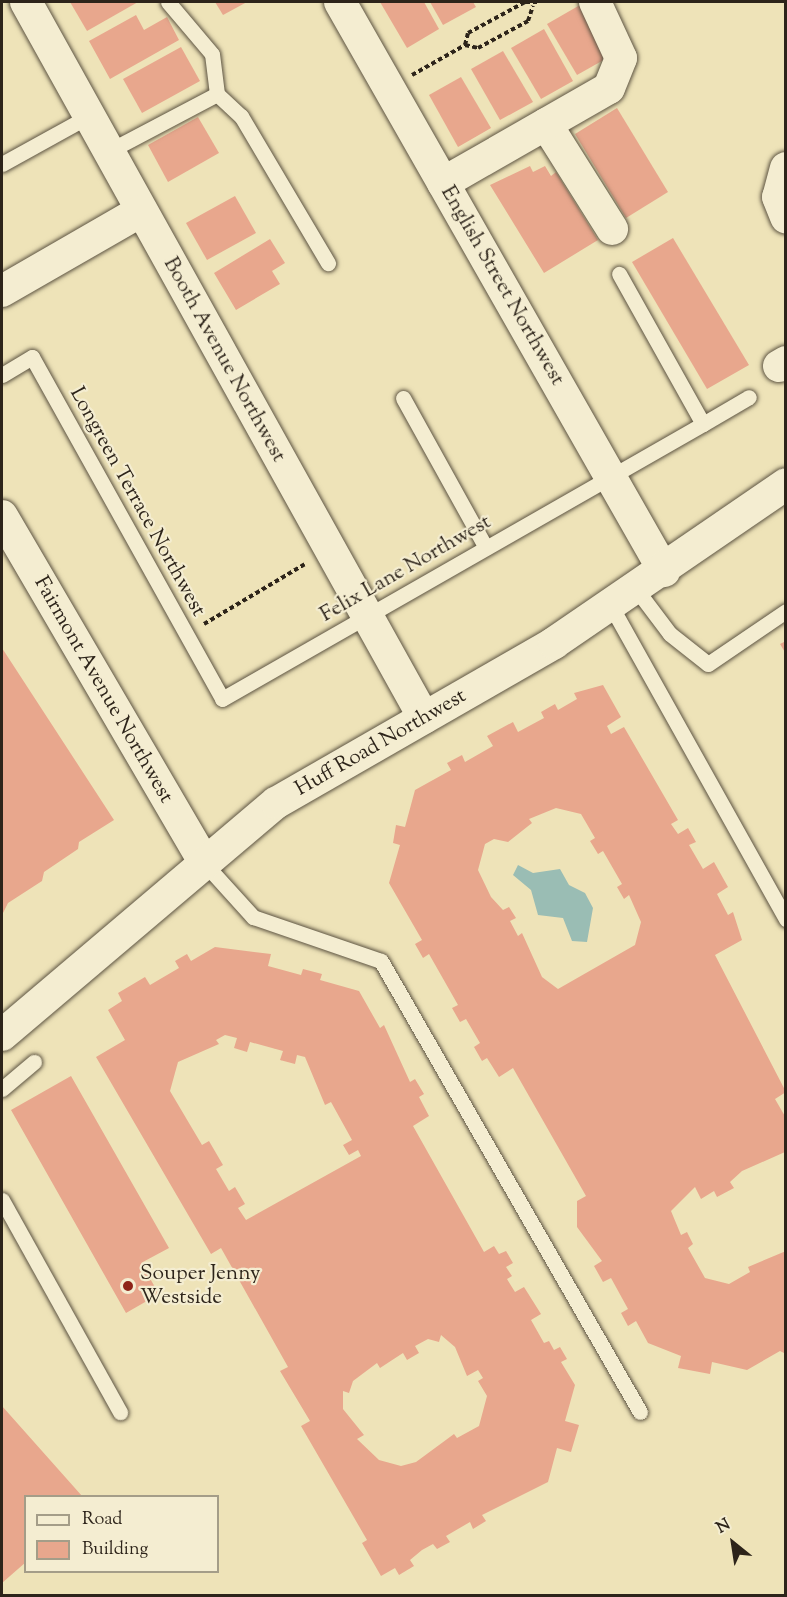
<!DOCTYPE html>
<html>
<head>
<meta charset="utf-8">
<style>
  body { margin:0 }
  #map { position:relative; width:787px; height:1597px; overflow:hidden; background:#eee3b8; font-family:"Sorts Mill Goudy",serif }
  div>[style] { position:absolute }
  .water>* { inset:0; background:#9abdb4 }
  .building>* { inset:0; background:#e8a78d }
  .path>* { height:4px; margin-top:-2px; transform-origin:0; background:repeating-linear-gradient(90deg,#2d241a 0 4.5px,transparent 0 7.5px) }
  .roads { filter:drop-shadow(0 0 2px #5d5442) drop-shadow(0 0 2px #5d5442) }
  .service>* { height:15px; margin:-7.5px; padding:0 7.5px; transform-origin:7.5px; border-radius:7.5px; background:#f4edd1 }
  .minor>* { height:32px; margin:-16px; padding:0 16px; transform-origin:16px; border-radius:16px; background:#f4edd1 }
  .dots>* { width:16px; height:16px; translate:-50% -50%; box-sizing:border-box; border:3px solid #f4edd1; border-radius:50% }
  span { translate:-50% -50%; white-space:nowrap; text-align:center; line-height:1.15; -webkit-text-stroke:4.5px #f4edd1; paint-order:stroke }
  .street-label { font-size:21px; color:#2d241a }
  .poi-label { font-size:21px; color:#2d241a }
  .left { translate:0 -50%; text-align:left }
  .frame { position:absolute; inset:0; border:3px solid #2d241a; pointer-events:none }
  .legend { position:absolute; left:24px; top:1495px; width:195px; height:78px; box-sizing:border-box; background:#f4edd1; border:2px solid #a49d88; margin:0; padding:8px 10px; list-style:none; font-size:18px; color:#2d241a }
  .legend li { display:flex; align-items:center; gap:12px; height:30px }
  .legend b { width:30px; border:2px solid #a49d88 }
  .north { position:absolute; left:703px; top:1513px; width:60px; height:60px; -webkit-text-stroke:4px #f4edd1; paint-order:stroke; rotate:330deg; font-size:16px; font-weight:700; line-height:24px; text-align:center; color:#2d241a }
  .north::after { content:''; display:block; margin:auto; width:21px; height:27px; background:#2d241a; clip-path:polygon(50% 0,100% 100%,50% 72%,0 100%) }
</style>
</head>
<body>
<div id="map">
  <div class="water">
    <div style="clip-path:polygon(518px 865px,533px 873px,560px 869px,569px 885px,585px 893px,593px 908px,587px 942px,572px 941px,563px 918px,538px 915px,531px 890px,513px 875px)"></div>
  </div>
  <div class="building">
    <div style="clip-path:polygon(70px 2px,138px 2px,87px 31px)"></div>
    <div style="clip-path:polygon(215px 2px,247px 2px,223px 15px)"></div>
    <div style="clip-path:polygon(380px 2px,424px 2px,439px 29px,407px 48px)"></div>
    <div style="clip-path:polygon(430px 2px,473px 2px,476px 7px,443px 25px)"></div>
    <div style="clip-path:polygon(580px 5px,609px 57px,577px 75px,547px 24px)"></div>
    <div style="clip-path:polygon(136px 15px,144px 30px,167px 17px,179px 40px,110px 79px,89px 41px)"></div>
    <div style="clip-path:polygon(544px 29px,573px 81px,541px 99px,511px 48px)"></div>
    <div style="clip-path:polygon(181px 47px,200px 81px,142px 113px,123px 79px)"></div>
    <div style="clip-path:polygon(503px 51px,533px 102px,500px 120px,471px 69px)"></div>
    <div style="clip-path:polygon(461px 77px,491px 128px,458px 147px,429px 95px)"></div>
    <div style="clip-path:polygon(617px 108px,668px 192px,626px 218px,575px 134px)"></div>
    <div style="clip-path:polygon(198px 117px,219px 153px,168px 182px,148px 145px)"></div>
    <div style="clip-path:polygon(530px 166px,533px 172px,545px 166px,551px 176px,556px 172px,598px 240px,544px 273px,490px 185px)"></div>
    <div style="clip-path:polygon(235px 196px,256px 233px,207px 260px,186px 223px)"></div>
    <div style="clip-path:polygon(673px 238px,749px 365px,707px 389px,632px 262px)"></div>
    <div style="clip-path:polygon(270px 239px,285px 263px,272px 271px,280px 284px,236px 310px,214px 273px)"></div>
    <div style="clip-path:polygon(786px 641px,786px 654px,780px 644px)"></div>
    <div style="clip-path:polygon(2px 648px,114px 820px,79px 842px,78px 849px,44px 872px,42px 881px,8px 903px,2px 915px)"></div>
    <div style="clip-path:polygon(evenodd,603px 685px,621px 717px,607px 726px,611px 734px,624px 727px,678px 820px,671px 824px,678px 834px,688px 828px,696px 842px,689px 845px,703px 869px,714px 862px,728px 887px,717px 894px,728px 915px,733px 912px,742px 940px,715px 955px,786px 1092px,775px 1099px,786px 1118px,785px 1152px,742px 1171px,730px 1182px,734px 1188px,717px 1197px,714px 1191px,701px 1199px,695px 1187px,671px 1211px,681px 1235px,687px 1232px,693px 1244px,688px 1248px,705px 1278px,729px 1284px,750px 1272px,748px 1267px,786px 1251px,786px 1354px,780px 1351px,747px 1370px,712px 1362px,710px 1374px,678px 1368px,681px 1356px,648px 1343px,636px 1321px,628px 1326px,621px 1313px,628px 1309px,611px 1278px,603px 1282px,594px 1266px,602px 1261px,577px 1227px,577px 1201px,586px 1196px,513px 1068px,499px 1077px,487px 1058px,482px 1061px,474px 1047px,480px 1043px,466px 1019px,460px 1022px,452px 1008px,458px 1005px,429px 954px,423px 958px,415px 944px,422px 940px,389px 883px,400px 845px,393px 843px,396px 825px,405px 827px,415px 790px,451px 770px,447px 763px,462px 755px,465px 762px,493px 746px,487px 736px,513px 722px,518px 732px,544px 718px,541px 712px,555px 704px,558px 710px,577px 699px,574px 693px,603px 685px,556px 808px,581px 814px,595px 838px,590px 841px,598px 854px,603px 851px,622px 884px,617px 887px,624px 899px,629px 895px,641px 922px,635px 945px,558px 989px,542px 977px,522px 933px,518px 936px,510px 921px,516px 918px,509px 907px,503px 910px,491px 897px,478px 870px,485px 844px,494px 839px,508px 842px,532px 823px,529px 819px,556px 808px)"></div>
    <div style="clip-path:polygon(evenodd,215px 947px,271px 954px,268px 966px,301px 975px,303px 969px,322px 974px,320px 980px,359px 991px,380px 1028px,384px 1025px,410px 1082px,415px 1079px,424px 1094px,419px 1097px,429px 1116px,413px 1126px,484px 1252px,494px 1246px,499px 1254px,506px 1251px,513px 1263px,506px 1267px,512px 1276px,507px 1279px,515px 1292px,524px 1287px,541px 1314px,531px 1320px,544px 1343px,549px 1341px,554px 1350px,560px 1347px,567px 1359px,561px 1362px,575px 1385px,565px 1421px,579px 1425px,571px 1452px,557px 1448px,548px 1482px,482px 1515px,486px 1521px,473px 1529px,470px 1522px,446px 1536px,450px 1542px,437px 1549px,433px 1544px,422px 1550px,410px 1560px,414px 1566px,399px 1575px,395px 1568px,381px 1576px,362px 1543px,367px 1540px,301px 1426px,310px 1421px,280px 1371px,288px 1367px,221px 1248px,211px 1254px,96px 1057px,125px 1040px,108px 1010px,122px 1001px,118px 993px,145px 977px,150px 985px,179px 968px,175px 961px,187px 954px,191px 961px,215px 947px,225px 1035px,237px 1038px,234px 1048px,247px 1052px,250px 1042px,283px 1051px,280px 1060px,295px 1064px,297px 1055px,305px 1057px,325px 1105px,331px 1102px,352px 1140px,343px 1145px,349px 1155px,358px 1150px,361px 1156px,246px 1220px,238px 1208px,245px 1204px,235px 1187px,229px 1191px,216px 1169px,223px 1165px,209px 1141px,202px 1145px,170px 1091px,178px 1062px,219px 1044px,216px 1040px,225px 1035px,215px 947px,441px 1335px,455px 1347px,467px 1376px,478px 1370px,483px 1378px,478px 1381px,487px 1396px,479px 1426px,457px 1438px,454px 1434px,416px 1462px,401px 1466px,379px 1460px,357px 1439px,364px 1435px,343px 1409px,343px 1391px,349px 1393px,353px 1381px,377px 1363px,380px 1368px,403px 1353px,407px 1360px,419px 1353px,415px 1346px,428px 1339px,439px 1342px,441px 1335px)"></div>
    <div style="clip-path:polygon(71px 1076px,169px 1248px,141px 1263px,159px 1294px,126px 1313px,11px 1110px)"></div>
    <div style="clip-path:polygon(2px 1406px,82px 1496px,26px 1496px,26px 1562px,2px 1583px)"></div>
  </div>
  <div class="path">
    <div style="left:465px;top:45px;width:13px;rotate:13deg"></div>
    <div style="left:478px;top:48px;width:57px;rotate:-28.4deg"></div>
    <div style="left:528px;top:21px;width:16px;rotate:-72deg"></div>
    <div style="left:412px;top:75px;width:61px;rotate:-29.5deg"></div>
    <div style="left:465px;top:45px;width:12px;rotate:-76deg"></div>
    <div style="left:468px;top:33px;width:65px;rotate:-28.5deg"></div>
    <div style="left:525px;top:2px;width:15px"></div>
    <div style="left:204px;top:624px;width:117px;rotate:-30.7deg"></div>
  </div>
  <div class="roads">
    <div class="service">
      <div style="left:217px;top:94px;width:33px;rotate:43deg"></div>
      <div style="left:241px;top:116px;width:171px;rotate:59.4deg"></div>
      <div style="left:109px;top:151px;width:122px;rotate:-27.8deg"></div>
      <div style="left:217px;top:94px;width:40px;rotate:-97.1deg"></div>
      <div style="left:212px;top:54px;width:68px;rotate:-130.2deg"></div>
      <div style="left:2px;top:164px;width:99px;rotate:-28.9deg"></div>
      <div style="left:2px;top:375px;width:35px;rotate:-31deg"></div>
      <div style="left:32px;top:357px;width:391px;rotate:60.9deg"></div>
      <div style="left:222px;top:699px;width:554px;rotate:-29.76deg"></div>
      <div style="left:703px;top:424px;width:172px;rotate:-119.2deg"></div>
      <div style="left:403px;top:398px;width:171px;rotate:61deg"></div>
      <div style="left:703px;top:424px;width:53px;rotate:-30.4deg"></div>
      <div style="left:636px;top:589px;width:56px;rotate:52.9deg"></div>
      <div style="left:670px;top:634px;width:48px;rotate:38.3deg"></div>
      <div style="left:708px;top:664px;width:94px;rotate:-34.2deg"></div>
      <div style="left:611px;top:606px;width:359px;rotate:60.8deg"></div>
      <div style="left:205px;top:864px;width:72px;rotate:47.8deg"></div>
      <div style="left:253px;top:917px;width:135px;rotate:19deg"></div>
      <div style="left:381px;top:961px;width:520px;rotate:60.13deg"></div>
      <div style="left:2px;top:1089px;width:42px;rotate:-40.2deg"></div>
      <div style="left:2px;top:1200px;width:243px;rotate:60.9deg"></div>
    </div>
    <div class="minor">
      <div style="left:26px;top:2px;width:819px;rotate:60.93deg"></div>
      <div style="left:340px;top:2px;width:655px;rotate:60.34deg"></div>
      <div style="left:546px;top:124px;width:124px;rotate:57.8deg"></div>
      <div style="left:786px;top:168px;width:30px;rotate:105deg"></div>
      <div style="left:778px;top:197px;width:22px;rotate:68deg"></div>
      <div style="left:443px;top:183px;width:191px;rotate:-29.8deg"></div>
      <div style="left:609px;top:88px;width:32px;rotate:-68deg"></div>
      <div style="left:621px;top:58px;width:62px;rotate:-114.9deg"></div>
      <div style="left:2px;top:291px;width:160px;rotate:-29.9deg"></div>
      <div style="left:779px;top:366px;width:8px;rotate:-30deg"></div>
      <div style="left:2px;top:516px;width:403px;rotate:59.7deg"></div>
      <div style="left:2px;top:1035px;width:359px;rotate:-40.3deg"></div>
      <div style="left:276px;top:803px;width:321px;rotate:-29.9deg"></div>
      <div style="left:554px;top:643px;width:281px;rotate:-34.4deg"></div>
    </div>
  </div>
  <div class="dots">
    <div style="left:128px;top:1286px;background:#8f2418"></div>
  </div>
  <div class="street-label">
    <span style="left:502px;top:286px;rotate:60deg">English Street Northwest</span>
    <span style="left:224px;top:360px;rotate:61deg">Booth Avenue Northwest</span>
    <span style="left:137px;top:502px;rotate:61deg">Longreen Terrace Northwest</span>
    <span style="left:406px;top:569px;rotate:-30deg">Felix Lane Northwest</span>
    <span style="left:103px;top:690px;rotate:60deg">Fairmont Avenue Northwest</span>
    <span style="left:381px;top:743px;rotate:-30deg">Huff Road Northwest</span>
  </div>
  <div class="poi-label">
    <span class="left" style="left:140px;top:1286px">Souper Jenny<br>Westside</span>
  </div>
  <div class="frame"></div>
  <ul class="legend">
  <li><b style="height:8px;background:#f4edd1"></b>Road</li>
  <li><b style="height:16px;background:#e8a78d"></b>Building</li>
  </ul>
  <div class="north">N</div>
</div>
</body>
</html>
